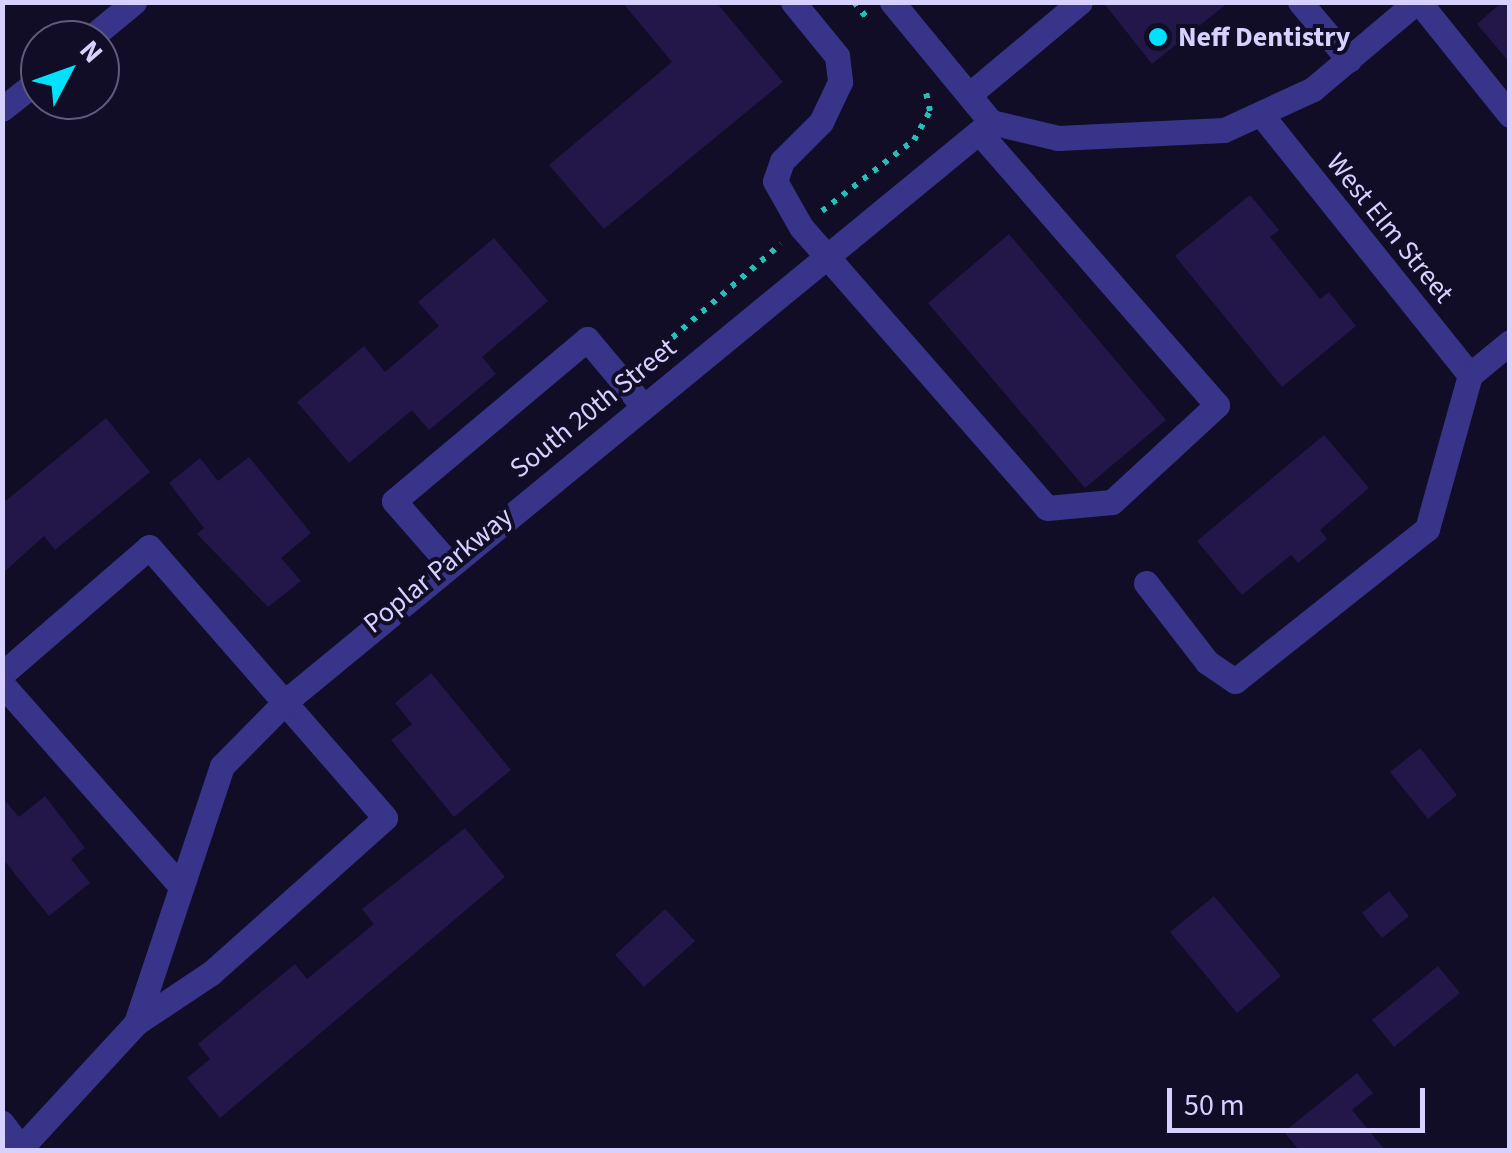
<!DOCTYPE html>
<html>
<head>
<meta charset="utf-8">
<style>
  body { margin:0 }
  #map { position:relative; width:1512px; height:1153px; overflow:hidden; background:#110d26; font-family:"Source Sans 3",sans-serif }
  div>[style] { position:absolute }
  .building>* { inset:0; background:#221748 }
  .path>* { height:6px; margin-top:-3px; transform-origin:0; background:repeating-linear-gradient(90deg,#24c0b8 0 5px,transparent 0 13px) }
  .minor>* { height:25px; margin:-12.5px; padding:0 12.5px; transform-origin:12.5px; border-radius:12.5px; background:#383489 }
  .dots>* { width:28px; height:28px; translate:-50% -50%; box-sizing:border-box; border:5px solid #110d26; border-radius:50% }
  span { translate:-50% -50%; white-space:nowrap; text-align:center; line-height:1.15; -webkit-text-stroke:8px #110d26; paint-order:stroke }
  .poi-label { font-size:28px; color:#d7d1ff; font-weight:700 }
  .left { translate:0 -50%; text-align:left }
  .street-label { font-size:28px; color:#d7d1ff }
  .frame { position:absolute; inset:0; border:5px solid #d7d1ff; pointer-events:none }
  .north { position:absolute; left:20px; top:20px; width:100px; height:100px; box-sizing:border-box; background:#110d26; border:2px solid #605b7d; border-radius:50%; rotate:49deg; font-size:28px; font-weight:700; line-height:40px; text-align:center; color:#d7d1ff }
  .north::after { content:''; display:block; margin:auto; width:35px; height:45px; background:#00e1fc; clip-path:polygon(50% 0,100% 100%,50% 72%,0 100%) }
  .scale { position:absolute; left:1167px; top:1088px; width:258px; height:45px; box-sizing:border-box; border:5px solid #d7d1ff; border-top:0; padding-left:12px; font-size:30px; line-height:35px; white-space:nowrap; color:#d7d1ff; -webkit-text-stroke:8px #110d26; paint-order:stroke }
</style>
</head>
<body>
<div id="map">
  <div class="building">
    <div style="clip-path:polygon(622px 2px,716px 2px,783px 82px,604px 229px,549px 165px,672px 62px)"></div>
    <div style="clip-path:polygon(1103px 2px,1229px 2px,1152px 64px)"></div>
    <div style="clip-path:polygon(1502px 2px,1510px 2px,1510px 63px,1477px 24px)"></div>
    <div style="clip-path:polygon(1250px 195px,1279px 230px,1270px 237px,1320px 299px,1329px 292px,1356px 326px,1282px 387px,1175px 256px)"></div>
    <div style="clip-path:polygon(1009px 234px,1166px 420px,1085px 488px,928px 303px)"></div>
    <div style="clip-path:polygon(494px 238px,548px 301px,482px 357px,496px 374px,429px 430px,412px 410px,349px 463px,297px 402px,364px 346px,385px 372px,439px 326px,418px 302px)"></div>
    <div style="clip-path:polygon(106px 418px,150px 472px,55px 550px,44px 536px,2px 574px,2px 504px)"></div>
    <div style="clip-path:polygon(1324px 435px,1369px 488px,1320px 530px,1327px 539px,1298px 563px,1291px 555px,1242px 595px,1197px 541px)"></div>
    <div style="clip-path:polygon(249px 457px,311px 533px,281px 558px,301px 581px,268px 607px,197px 534px,204px 528px,169px 483px,200px 458px,218px 481px)"></div>
    <div style="clip-path:polygon(431px 673px,511px 770px,454px 817px,391px 740px,412px 724px,395px 703px)"></div>
    <div style="clip-path:polygon(1420px 748px,1457px 795px,1428px 819px,1390px 772px)"></div>
    <div style="clip-path:polygon(45px 796px,85px 848px,71px 859px,90px 883px,49px 916px,2px 858px,2px 797px,19px 817px)"></div>
    <div style="clip-path:polygon(465px 828px,505px 877px,220px 1118px,187px 1078px,210px 1059px,198px 1044px,295px 964px,307px 979px,374px 924px,362px 909px)"></div>
    <div style="clip-path:polygon(1389px 891px,1409px 916px,1382px 938px,1362px 913px)"></div>
    <div style="clip-path:polygon(1214px 896px,1281px 976px,1237px 1013px,1170px 932px)"></div>
    <div style="clip-path:polygon(665px 909px,695px 941px,644px 987px,615px 955px)"></div>
    <div style="clip-path:polygon(1438px 966px,1460px 993px,1394px 1047px,1372px 1020px)"></div>
    <div style="clip-path:polygon(1357px 1073px,1373px 1093px,1352px 1110px,1385px 1150px,1299px 1150px,1284px 1132px)"></div>
  </div>
  <div class="path">
    <div style="left:854px;top:2px;width:19px;rotate:51deg"></div>
    <div style="left:822px;top:211px;width:116px;rotate:-37.7deg"></div>
    <div style="left:914px;top:140px;width:33px;rotate:-61deg"></div>
    <div style="left:930px;top:111px;width:24px;rotate:-102deg"></div>
    <div style="left:643px;top:363px;width:182px;rotate:-40.8deg"></div>
  </div>
  <div class="minor">
    <div style="left:793px;top:2px;width:70px;rotate:50.8deg"></div>
    <div style="left:837px;top:56px;width:26px;rotate:83deg"></div>
    <div style="left:840px;top:82px;width:44px;rotate:115.4deg"></div>
    <div style="left:821px;top:122px;width:55px;rotate:135deg"></div>
    <div style="left:782px;top:161px;width:21px;rotate:109deg"></div>
    <div style="left:775px;top:181px;width:53px;rotate:60.5deg"></div>
    <div style="left:801px;top:227px;width:373px;rotate:48.8deg"></div>
    <div style="left:1047px;top:508px;width:65px;rotate:-5.3deg"></div>
    <div style="left:1112px;top:502px;width:143px;rotate:-42.7deg"></div>
    <div style="left:1217px;top:405px;width:362px;rotate:-131.1deg"></div>
    <div style="left:892px;top:2px;width:156px;rotate:50.5deg"></div>
    <div style="left:1300px;top:2px;width:76px;rotate:49.8deg"></div>
    <div style="left:1419px;top:2px;width:145px;rotate:51.2deg"></div>
    <div style="left:88px;top:40px;width:60px;rotate:-39.6deg"></div>
    <div style="left:970px;top:94px;width:143px;rotate:-39.9deg"></div>
    <div style="left:2px;top:109px;width:48px;rotate:-38.3deg"></div>
    <div style="left:1264px;top:118px;width:329px;rotate:51.3deg"></div>
    <div style="left:991px;top:122px;width:69px;rotate:13.4deg"></div>
    <div style="left:1058px;top:138px;width:166px;rotate:-2.8deg"></div>
    <div style="left:1224px;top:130px;width:98px;rotate:-24.7deg"></div>
    <div style="left:1313px;top:89px;width:135px;rotate:-40.2deg"></div>
    <div style="left:1470px;top:375px;width:52px;rotate:-39.5deg"></div>
    <div style="left:450px;top:565px;width:85px;rotate:-131.2deg"></div>
    <div style="left:394px;top:501px;width:252px;rotate:-40deg"></div>
    <div style="left:587px;top:339px;width:87px;rotate:50.1deg"></div>
    <div style="left:1146px;top:583px;width:100px;rotate:52.3deg"></div>
    <div style="left:1207px;top:662px;width:34px;rotate:34deg"></div>
    <div style="left:1235px;top:681px;width:245px;rotate:-38.4deg"></div>
    <div style="left:1427px;top:529px;width:160px;rotate:-74.4deg"></div>
    <div style="left:2px;top:674px;width:194px;rotate:-40.8deg"></div>
    <div style="left:149px;top:547px;width:359px;rotate:48.9deg"></div>
    <div style="left:385px;top:818px;width:233px;rotate:138.3deg"></div>
    <div style="left:211px;top:973px;width:90px;rotate:146.3deg"></div>
    <div style="left:2px;top:684px;width:270px;rotate:48.5deg"></div>
    <div style="left:2px;top:1123px;width:34px;rotate:53deg"></div>
    <div style="left:19px;top:1150px;width:173px;rotate:-47.3deg"></div>
    <div style="left:136px;top:1023px;width:271px;rotate:-71.5deg"></div>
    <div style="left:222px;top:766px;width:91px;rotate:-45.4deg"></div>
    <div style="left:286px;top:701px;width:912px;rotate:-39.4deg"></div>
  </div>
  <div class="dots">
    <div style="left:1158px;top:37px;background:#00e1fc"></div>
  </div>
  <div class="poi-label">
    <span class="left" style="left:1178px;top:37px">Neff Dentistry</span>
  </div>
  <div class="street-label">
    <span style="left:1390px;top:228px;rotate:51deg">West Elm Street</span>
    <span style="left:593px;top:408px;rotate:-39deg">South 20th Street</span>
    <span style="left:438px;top:570px;rotate:-39deg">Poplar Parkway</span>
  </div>
  <div class="frame"></div>
  <div class="north">N</div>
  <div class="scale">50 m</div>
</div>
</body>
</html>
